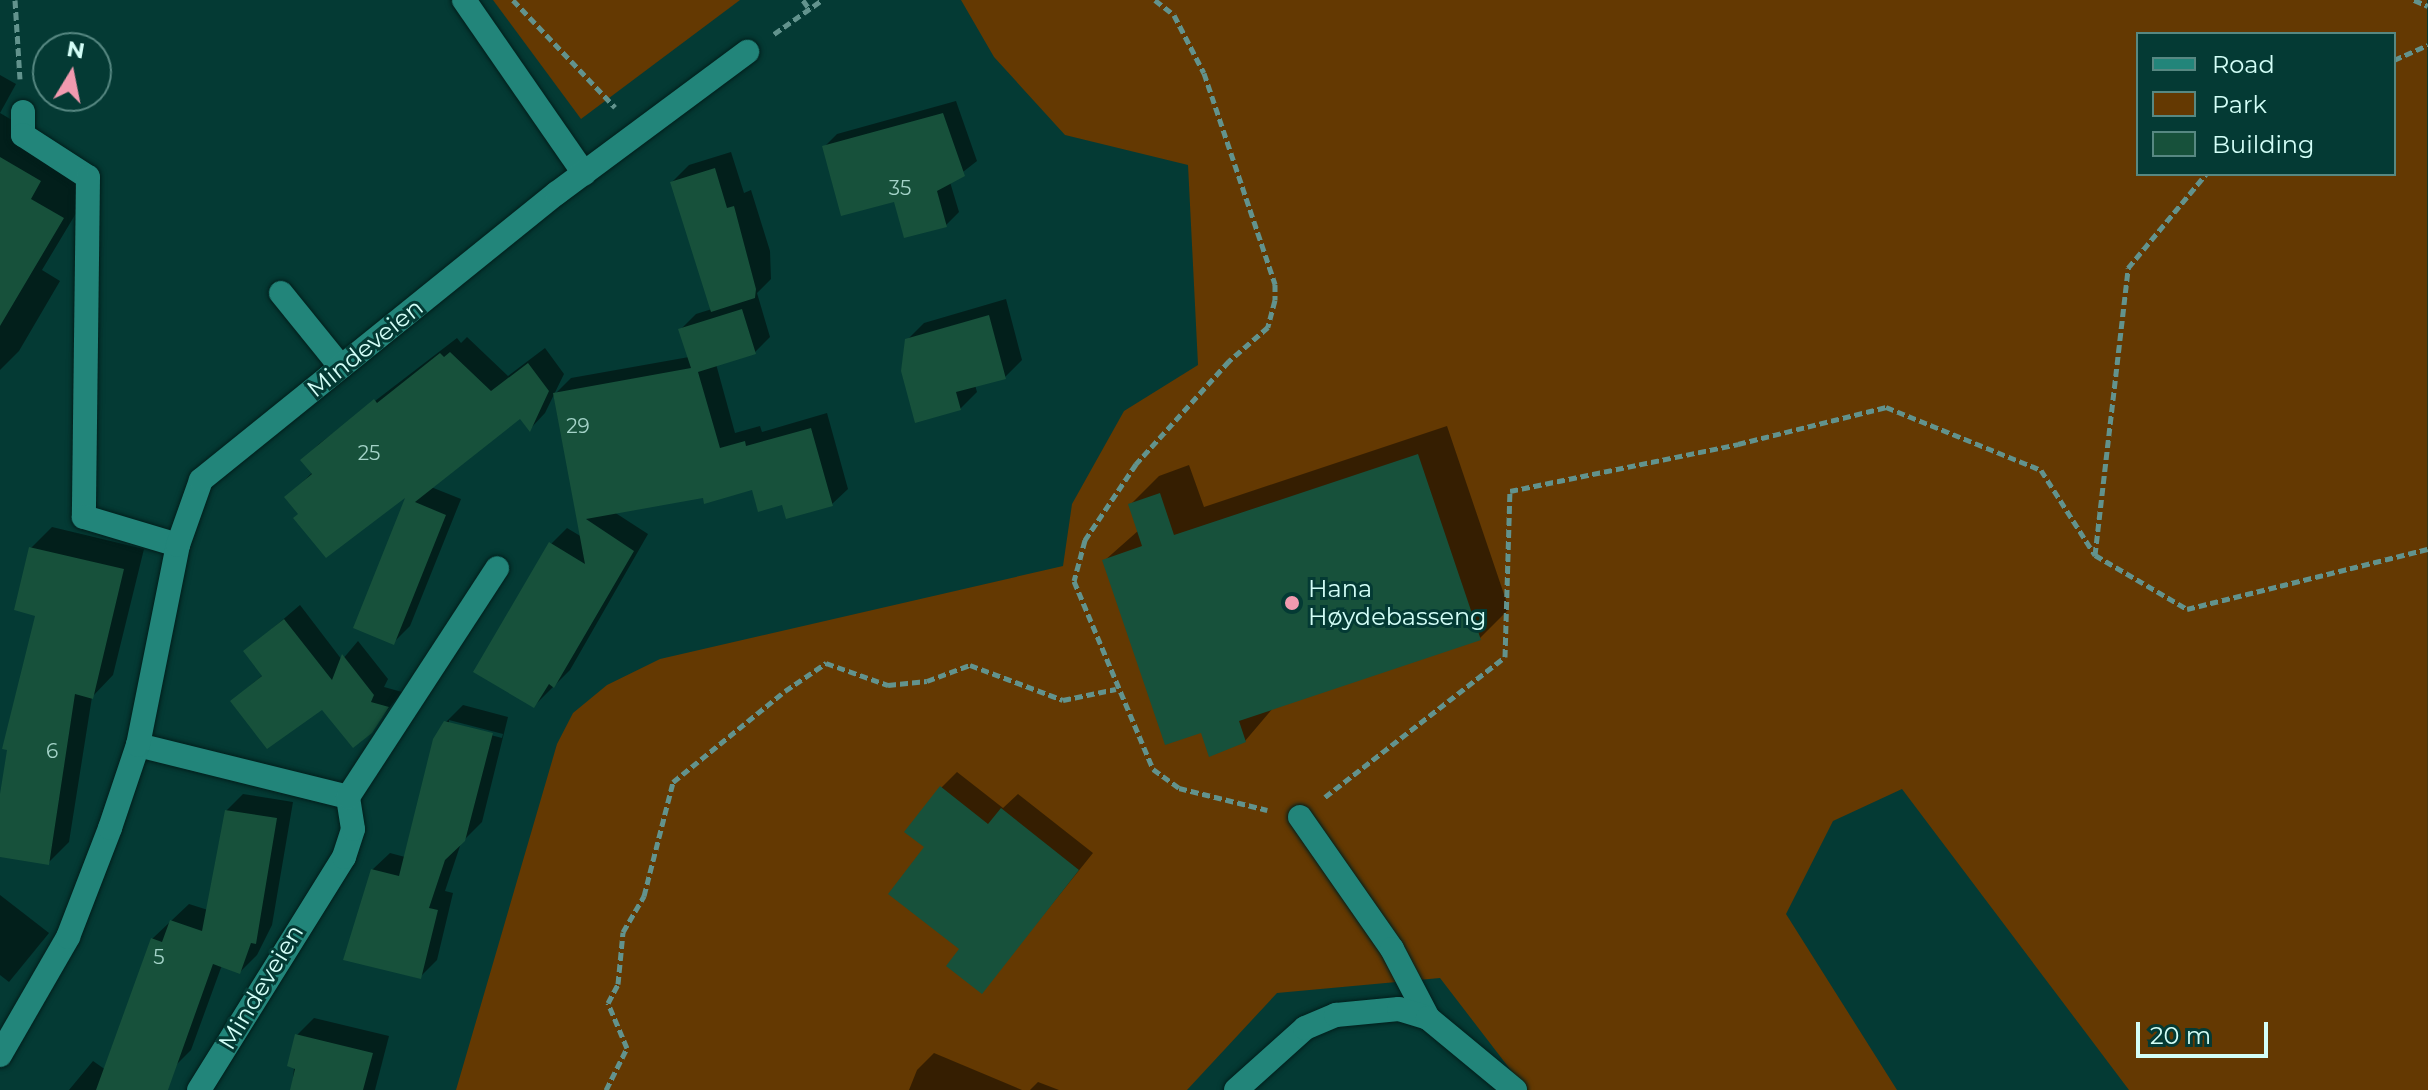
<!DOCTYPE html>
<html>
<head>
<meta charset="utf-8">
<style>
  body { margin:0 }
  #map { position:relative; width:2428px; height:1090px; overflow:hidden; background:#043a34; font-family:Montserrat,sans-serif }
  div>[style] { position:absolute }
  .green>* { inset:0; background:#643902 }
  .shadow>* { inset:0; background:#0007 }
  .building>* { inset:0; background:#17513b }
  .path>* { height:5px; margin-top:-2.5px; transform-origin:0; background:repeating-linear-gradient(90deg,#62938d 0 8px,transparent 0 12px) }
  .roads { filter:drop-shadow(0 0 2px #021e1b) drop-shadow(0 0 2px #021e1b) }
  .minor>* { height:24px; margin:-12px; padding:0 12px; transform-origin:12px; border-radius:12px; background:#22857a }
  .dots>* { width:22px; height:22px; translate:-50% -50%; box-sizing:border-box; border:4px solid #043a34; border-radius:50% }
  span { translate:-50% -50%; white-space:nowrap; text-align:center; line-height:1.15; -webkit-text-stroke:6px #043a34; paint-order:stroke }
  .number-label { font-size:20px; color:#a4d3c8 }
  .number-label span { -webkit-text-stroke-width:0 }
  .street-label { font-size:24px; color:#d3fef7 }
  .poi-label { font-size:24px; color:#d3fef7 }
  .left { translate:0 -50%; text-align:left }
  .legend { position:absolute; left:2136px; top:32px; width:260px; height:144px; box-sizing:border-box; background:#043a34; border:2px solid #578882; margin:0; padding:10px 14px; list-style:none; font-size:24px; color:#d3fef7 }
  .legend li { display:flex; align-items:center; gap:16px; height:40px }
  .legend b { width:40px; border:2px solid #578882 }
  .north { position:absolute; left:32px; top:32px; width:80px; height:80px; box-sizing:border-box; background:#043a34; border:2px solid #578882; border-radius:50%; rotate:10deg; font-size:22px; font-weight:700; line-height:32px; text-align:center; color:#d3fef7 }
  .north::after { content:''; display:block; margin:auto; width:28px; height:36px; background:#f29aaf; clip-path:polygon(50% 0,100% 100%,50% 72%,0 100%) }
  .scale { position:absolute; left:2136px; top:1022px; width:132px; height:36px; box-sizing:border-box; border:4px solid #d3fef7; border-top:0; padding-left:10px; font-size:24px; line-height:28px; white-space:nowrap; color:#d3fef7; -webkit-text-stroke:6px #043a34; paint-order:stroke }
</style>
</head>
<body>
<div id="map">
  <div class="green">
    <div style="clip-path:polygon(493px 0,740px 0,581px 119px)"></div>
    <div style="clip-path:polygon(evenodd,961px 0,2427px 0,2428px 1090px,2129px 1090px,1902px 789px,1833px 821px,1786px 914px,1897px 1090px,1526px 1090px,1440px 978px,1277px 993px,1187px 1090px,456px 1090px,557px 744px,573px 713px,607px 685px,660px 659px,1063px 566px,1072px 504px,1124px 411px,1198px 365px,1188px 165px,1065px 135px,994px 57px,961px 0,2138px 34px,2394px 34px,2394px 174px,2138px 174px,2138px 34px)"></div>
  </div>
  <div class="shadow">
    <div style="clip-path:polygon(0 75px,16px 84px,0 113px)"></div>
    <div style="clip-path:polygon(956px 101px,977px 161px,950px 182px,959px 212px,946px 225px,895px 199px,824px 147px,837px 134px)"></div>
    <div style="clip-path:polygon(0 113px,68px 153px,90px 190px,42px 270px,60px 281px,19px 351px,0 370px)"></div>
    <div style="clip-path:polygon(731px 152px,744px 193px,751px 190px,770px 251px,771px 279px,757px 293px,770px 337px,755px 352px,716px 364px,735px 433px,760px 426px,762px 432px,827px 413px,848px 489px,832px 504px,784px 503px,754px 488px,614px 512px,648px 534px,570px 670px,534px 706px,551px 544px,567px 528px,582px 537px,555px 394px,571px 378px,689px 357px,680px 330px,696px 314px,712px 309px,672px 182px,689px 165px)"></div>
    <div style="clip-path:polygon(1006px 299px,1022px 360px,1005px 377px,975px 385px,977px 392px,960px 409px,907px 340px,924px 323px)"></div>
    <div style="clip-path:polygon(467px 337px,508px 376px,545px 348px,564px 374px,545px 413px,530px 429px,520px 416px,431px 487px,461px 499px,410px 626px,394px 642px,410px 492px,300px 513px,287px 497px,313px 472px,303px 460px,319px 444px,457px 338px,461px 343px)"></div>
    <div style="clip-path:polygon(1447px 426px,1509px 609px,1480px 638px,1273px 708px,1245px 741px,1202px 730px,1104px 561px,1139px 530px,1130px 505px,1159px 476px,1189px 465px,1204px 507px)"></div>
    <div style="clip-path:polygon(52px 527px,144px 549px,113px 675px,92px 697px,69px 842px,48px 863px,0 855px,0 806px,37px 614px,31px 548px)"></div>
    <div style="clip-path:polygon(300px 605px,342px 660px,358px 641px,388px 679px,384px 687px,402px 692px,370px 732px,322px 707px,232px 701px,264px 674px,246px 651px)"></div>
    <div style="clip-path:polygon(evenodd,463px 705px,508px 717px,482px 822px,461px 843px,445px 891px,453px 893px,437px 960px,420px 977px,372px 870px,390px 853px,405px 857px,446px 722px,463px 705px,449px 720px,503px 734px,502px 738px,449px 724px,449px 720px)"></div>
    <div style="clip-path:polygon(957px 772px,1003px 808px,1018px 794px,1093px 853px,982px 991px,927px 847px,941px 788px)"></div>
    <div style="clip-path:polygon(243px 794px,293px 802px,272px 925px,257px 955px,240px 972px,222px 965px,191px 1050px,174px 1067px,152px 939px,189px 904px,208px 910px,226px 811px)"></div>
    <div style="clip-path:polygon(0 895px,49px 933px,9px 982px,0 975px)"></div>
    <div style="clip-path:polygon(314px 1018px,389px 1036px,375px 1090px,292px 1090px,297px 1035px)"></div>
    <div style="clip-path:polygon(934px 1053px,1022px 1090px,909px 1090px,917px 1070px)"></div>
    <div style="clip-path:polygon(93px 1061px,106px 1070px,158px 1090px,69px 1090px)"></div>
    <div style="clip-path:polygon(1038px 1082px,1059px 1090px,1030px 1090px)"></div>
  </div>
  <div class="building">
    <div style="clip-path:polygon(943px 113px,965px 176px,937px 191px,947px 227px,904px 238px,894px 202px,841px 216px,822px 146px)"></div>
    <div style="clip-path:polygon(0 157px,41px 181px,31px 199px,64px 218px,0 326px)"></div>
    <div style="clip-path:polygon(715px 168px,727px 208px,734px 206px,756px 289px,755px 298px,711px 312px,670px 182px)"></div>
    <div style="clip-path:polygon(742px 309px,756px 354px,698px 372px,720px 448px,745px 441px,746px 446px,811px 428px,833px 506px,786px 519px,782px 505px,758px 512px,752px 490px,704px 504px,703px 498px,586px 519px,634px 551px,554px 688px,549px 684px,534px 708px,473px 672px,549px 542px,585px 564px,553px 393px,691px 368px,678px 329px)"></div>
    <div style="clip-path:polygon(989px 315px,1006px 379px,956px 392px,961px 410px,915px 423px,901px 371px,905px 339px)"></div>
    <div style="clip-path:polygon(450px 352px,491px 391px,528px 363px,549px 391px,530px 432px,520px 419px,415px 502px,446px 515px,394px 645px,353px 628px,405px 498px,326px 558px,293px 518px,298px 514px,284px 497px,312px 474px,300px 460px,374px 399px,377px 403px,440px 353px,444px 357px)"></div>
    <div style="clip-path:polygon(1418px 454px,1481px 640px,1239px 721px,1246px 742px,1209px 757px,1201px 733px,1165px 745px,1102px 560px,1142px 546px,1128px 504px,1160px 493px,1174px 535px)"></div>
    <div style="clip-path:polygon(29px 547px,124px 569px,93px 699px,75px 694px,49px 865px,0 857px,0 794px,7px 750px,2px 749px,35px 616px,14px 610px)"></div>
    <div style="clip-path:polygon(284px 619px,332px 680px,342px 654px,374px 695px,371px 702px,389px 707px,372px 733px,353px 748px,322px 710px,267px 749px,230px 701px,262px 676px,243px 651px)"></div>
    <div style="clip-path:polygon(444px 721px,493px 733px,465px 841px,445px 860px,429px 908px,438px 910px,421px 979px,343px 960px,371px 869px,399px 876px,433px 739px)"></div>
    <div style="clip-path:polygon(940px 786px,988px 824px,1001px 808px,1079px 870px,982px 994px,946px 966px,959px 949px,888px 894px,924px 847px,904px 832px)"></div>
    <div style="clip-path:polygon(225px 810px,277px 818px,256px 944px,251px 943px,240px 974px,213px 964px,168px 1090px,96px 1090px,151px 938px,162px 942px,170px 920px,202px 931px)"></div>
    <div style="clip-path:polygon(295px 1034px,373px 1053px,363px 1090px,290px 1090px,295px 1069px,287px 1066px)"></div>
  </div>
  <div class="path">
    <div style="left:15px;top:0;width:79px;rotate:86.4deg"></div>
    <div style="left:513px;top:0;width:148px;rotate:46.4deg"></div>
    <div style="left:803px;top:0;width:12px;rotate:55deg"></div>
    <div style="left:1155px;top:0;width:24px;rotate:38deg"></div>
    <div style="left:1174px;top:15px;width:65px;rotate:62.7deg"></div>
    <div style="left:1204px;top:73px;width:223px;rotate:71.4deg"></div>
    <div style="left:1275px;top:284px;width:16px;rotate:90deg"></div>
    <div style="left:1275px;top:300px;width:28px;rotate:105deg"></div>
    <div style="left:1268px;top:327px;width:52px;rotate:138.9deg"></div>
    <div style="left:1229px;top:361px;width:139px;rotate:132.1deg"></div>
    <div style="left:1136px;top:464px;width:92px;rotate:123.9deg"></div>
    <div style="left:1085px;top:540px;width:42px;rotate:105deg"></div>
    <div style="left:1074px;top:581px;width:204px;rotate:67.2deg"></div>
    <div style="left:1153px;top:769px;width:32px;rotate:36deg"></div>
    <div style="left:1179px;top:788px;width:91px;rotate:14deg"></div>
    <div style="left:2414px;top:0;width:15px;rotate:23deg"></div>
    <div style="left:774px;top:34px;width:59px;rotate:-35.3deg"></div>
    <div style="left:2394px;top:60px;width:37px;rotate:-24deg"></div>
    <div style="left:2095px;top:555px;width:289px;rotate:-83.4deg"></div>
    <div style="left:2128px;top:268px;width:122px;rotate:-50.3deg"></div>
    <div style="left:1325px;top:797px;width:228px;rotate:-37.9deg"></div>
    <div style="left:1505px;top:657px;width:166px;rotate:-88.3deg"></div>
    <div style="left:1510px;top:491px;width:233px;rotate:-11.6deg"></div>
    <div style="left:1738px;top:444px;width:153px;rotate:-14deg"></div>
    <div style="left:1886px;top:407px;width:167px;rotate:22.1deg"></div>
    <div style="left:2041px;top:470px;width:101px;rotate:57.6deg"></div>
    <div style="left:2095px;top:555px;width:107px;rotate:30.4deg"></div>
    <div style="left:2187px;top:609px;width:248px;rotate:-14deg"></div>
    <div style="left:606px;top:1090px;width:47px;rotate:-63.4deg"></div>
    <div style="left:627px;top:1048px;width:49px;rotate:-112.9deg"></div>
    <div style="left:608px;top:1003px;width:21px;rotate:-62deg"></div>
    <div style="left:618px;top:984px;width:52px;rotate:-84.5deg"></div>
    <div style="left:623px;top:932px;width:42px;rotate:-59.7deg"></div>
    <div style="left:644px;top:896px;width:118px;rotate:-75.7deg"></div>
    <div style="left:673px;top:782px;width:144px;rotate:-39.1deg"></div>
    <div style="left:785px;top:691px;width:50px;rotate:-34.3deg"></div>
    <div style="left:826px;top:663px;width:66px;rotate:19.5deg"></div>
    <div style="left:888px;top:685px;width:39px;rotate:-6deg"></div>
    <div style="left:927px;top:681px;width:46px;rotate:-20.4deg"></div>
    <div style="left:970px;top:665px;width:99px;rotate:20.6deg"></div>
    <div style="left:1063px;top:700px;width:54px;rotate:-11.7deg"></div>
  </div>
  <div class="roads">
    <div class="minor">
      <div style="left:464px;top:0;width:211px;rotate:55.3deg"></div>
      <div style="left:23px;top:112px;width:23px;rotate:90deg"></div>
      <div style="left:23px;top:135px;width:77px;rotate:32.9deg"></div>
      <div style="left:88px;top:177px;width:340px;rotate:90.7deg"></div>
      <div style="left:84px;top:517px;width:98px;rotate:16.6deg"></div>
      <div style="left:281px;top:293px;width:95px;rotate:51deg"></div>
      <div style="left:138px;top:745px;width:216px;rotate:13.9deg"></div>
      <div style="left:1300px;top:817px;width:161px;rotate:55.1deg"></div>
      <div style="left:1392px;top:949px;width:78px;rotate:62.4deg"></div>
      <div style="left:0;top:1055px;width:136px;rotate:-60deg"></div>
      <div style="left:68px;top:937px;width:117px;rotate:-68.9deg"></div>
      <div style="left:110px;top:828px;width:88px;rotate:-71.4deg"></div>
      <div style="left:138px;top:745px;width:204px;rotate:-78.7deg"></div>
      <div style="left:178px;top:545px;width:69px;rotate:-70.5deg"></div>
      <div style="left:201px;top:480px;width:457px;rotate:-38.9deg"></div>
      <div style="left:557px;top:193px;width:237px;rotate:-36.6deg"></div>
      <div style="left:199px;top:1090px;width:274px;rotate:-58.1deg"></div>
      <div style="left:344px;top:857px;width:29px;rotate:-72deg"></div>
      <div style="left:353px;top:829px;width:32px;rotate:-99deg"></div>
      <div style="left:348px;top:797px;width:273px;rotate:-56.9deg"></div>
      <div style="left:1236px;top:1090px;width:93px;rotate:-41.9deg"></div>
      <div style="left:1305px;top:1028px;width:34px;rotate:-23deg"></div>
      <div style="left:1336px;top:1015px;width:63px;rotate:-5.4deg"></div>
      <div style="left:1399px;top:1009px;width:30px;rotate:17deg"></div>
      <div style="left:1428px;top:1018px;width:113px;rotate:39.6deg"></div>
    </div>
  </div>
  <div class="dots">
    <div style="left:1292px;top:603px;background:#f29aaf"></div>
  </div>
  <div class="number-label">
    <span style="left:900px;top:188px">35</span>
    <span style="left:578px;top:426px">29</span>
    <span style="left:369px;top:453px">25</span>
    <span style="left:52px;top:751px">6</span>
    <span style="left:159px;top:957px">5</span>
  </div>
  <div class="street-label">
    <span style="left:365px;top:348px;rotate:-39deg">Mindeveien</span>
    <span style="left:261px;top:987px;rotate:-59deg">Mindeveien</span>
  </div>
  <div class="poi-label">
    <span class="left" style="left:1308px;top:603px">Hana<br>Høydebasseng</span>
  </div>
  <ul class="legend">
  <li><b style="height:10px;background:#22857a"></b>Road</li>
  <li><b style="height:22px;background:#643902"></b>Park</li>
  <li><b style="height:22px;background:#17513b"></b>Building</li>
  </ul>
  <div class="north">N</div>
  <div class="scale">20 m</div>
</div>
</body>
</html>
